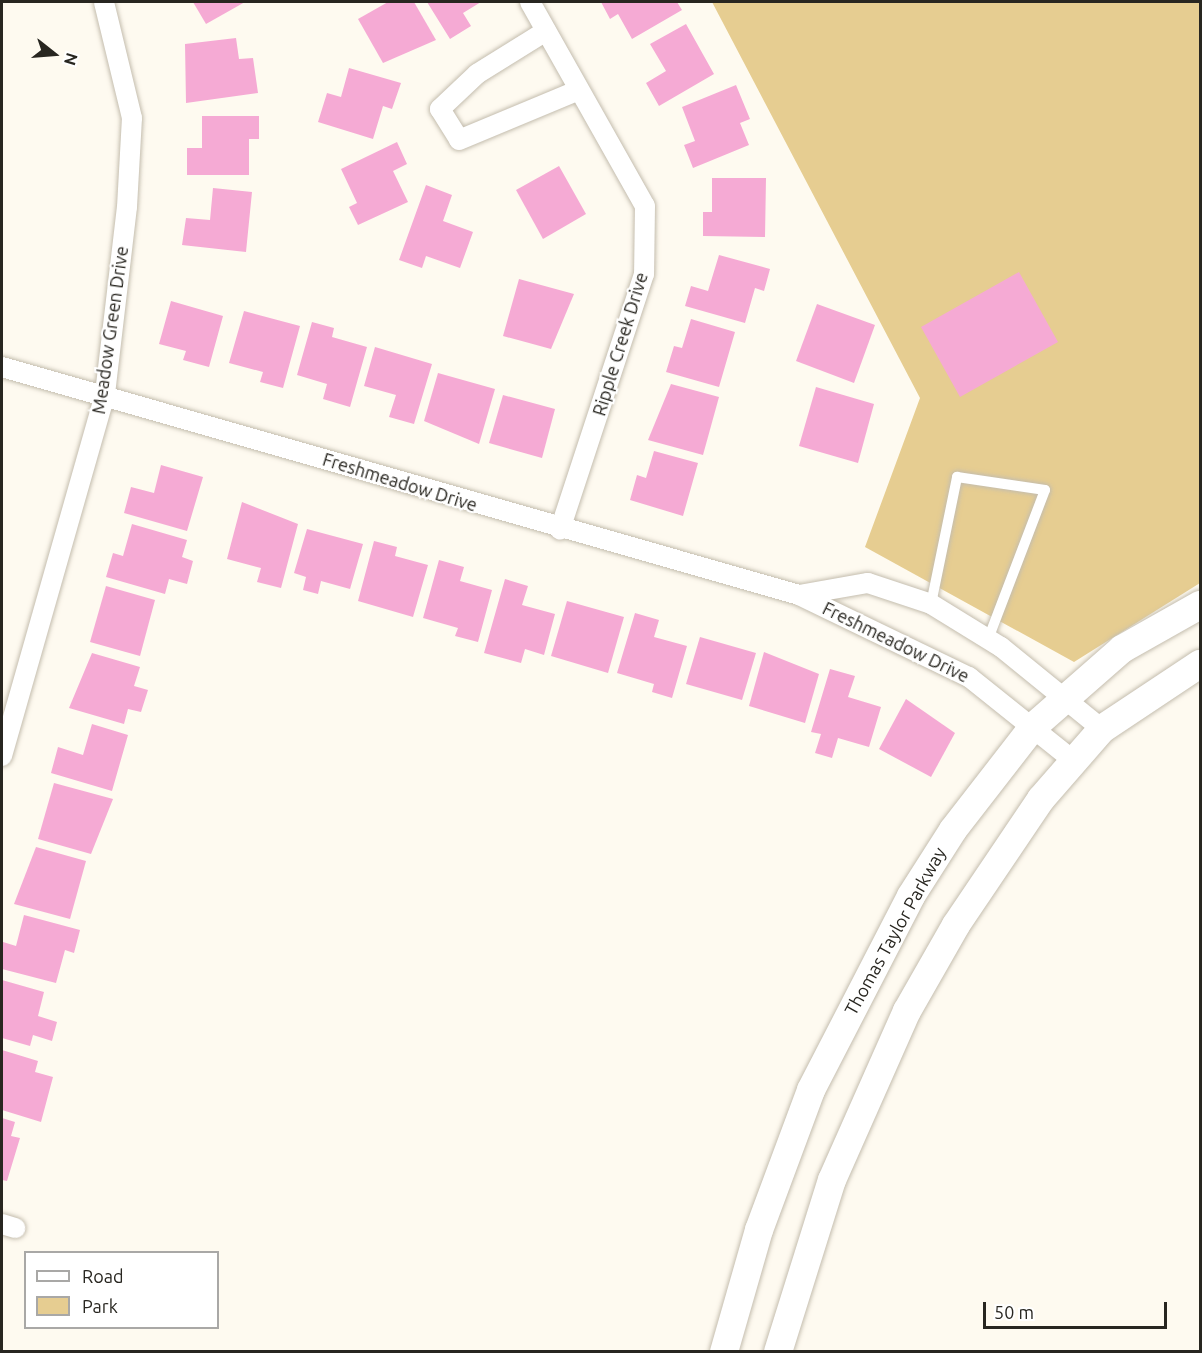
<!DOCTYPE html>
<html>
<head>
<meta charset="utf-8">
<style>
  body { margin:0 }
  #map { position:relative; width:1202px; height:1353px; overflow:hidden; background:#fefaf0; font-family:Ubuntu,sans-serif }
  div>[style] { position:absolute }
  .green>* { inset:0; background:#e6cd91 }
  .building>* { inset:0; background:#f5aad4 }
  .roads { filter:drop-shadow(0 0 2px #c4bdae) drop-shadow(0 0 2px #c4bdae) }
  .lane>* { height:10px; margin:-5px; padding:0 5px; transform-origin:5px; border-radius:5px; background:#fff }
  .street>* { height:20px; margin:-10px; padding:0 10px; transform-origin:10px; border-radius:10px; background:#fff }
  .secondary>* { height:28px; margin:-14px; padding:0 14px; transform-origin:14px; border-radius:14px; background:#fff }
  span { translate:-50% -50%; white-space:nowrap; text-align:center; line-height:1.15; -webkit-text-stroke:4.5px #fff; paint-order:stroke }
  .street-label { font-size:18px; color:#282620 }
  .frame { position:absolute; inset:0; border:3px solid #282620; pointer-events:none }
  .legend { position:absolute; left:24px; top:1251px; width:195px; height:78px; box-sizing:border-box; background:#fff; border:2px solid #a9a8a6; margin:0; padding:8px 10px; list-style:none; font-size:18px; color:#282620 }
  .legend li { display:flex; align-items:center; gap:12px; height:30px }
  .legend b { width:30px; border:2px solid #a9a8a6 }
  .north { position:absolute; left:24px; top:24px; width:60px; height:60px; -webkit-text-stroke:4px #fff; paint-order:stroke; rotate:107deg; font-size:16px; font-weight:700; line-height:24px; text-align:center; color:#282620 }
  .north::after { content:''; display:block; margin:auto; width:21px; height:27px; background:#282620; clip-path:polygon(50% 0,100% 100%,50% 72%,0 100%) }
  .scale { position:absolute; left:983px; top:1302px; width:184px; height:27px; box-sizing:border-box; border:3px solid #282620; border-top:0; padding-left:8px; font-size:18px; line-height:21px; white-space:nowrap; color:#282620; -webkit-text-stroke:4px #fff; paint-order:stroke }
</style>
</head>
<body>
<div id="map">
  <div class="green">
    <div style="clip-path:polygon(712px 2px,1200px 2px,1200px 583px,1074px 662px,865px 547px,920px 398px)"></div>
  </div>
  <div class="building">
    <div style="clip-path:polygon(193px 2px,245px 2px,206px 24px)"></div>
    <div style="clip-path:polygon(388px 2px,414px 2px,436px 40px,383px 63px,358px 19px)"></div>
    <div style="clip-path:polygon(427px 2px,481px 2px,463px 13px,471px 26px,450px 39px)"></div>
    <div style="clip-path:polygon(601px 2px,677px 2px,682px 10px,632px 39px,618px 14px,610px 19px)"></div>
    <div style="clip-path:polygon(686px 24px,714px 74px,659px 106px,646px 83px,666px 71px,650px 44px)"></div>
    <div style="clip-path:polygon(236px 38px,239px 59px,253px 58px,258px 93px,186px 103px,185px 44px)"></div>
    <div style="clip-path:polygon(349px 68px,401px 83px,392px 109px,383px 106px,373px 139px,318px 122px,327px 93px,341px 97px)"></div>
    <div style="clip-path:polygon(736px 85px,750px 119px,740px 123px,749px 145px,693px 168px,684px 145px,695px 141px,682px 107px)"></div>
    <div style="clip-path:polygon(202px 116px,259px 116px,259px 139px,249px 139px,249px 175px,187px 175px,187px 148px,202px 148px)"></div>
    <div style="clip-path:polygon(397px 142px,407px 164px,393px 171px,408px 202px,358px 225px,349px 207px,357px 203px,341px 169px)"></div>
    <div style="clip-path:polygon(559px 166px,586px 214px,543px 239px,516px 190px)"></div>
    <div style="clip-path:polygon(712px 178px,766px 178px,765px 237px,703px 236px,703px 212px,712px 212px)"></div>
    <div style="clip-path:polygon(426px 185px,452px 195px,443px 221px,473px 232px,460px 268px,426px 256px,422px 268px,399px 260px)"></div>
    <div style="clip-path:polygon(213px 188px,252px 192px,246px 252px,182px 245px,186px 218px,210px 220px)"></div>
    <div style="clip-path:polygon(719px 255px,770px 269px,764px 291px,755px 288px,745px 323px,685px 306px,691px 286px,708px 291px)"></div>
    <div style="clip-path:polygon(1019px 272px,1058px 342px,960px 397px,921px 327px)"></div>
    <div style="clip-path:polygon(519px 279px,574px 294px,551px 349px,503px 336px)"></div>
    <div style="clip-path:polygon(171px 301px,223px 316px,209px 367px,183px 360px,186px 351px,159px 344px)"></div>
    <div style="clip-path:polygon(817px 304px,875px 325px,854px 383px,796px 361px)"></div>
    <div style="clip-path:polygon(244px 311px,300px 326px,283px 388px,260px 382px,263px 372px,229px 363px)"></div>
    <div style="clip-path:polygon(691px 319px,735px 332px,719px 387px,666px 372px,674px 346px,682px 348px)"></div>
    <div style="clip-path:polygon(312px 322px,334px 328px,332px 337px,367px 347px,350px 407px,323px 399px,327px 384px,297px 375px)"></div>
    <div style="clip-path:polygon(375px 347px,432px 364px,414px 424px,389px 417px,396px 395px,364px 386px)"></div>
    <div style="clip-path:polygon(438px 373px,495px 389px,479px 444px,424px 421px)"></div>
    <div style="clip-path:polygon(671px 384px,719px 397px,703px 455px,648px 440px)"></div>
    <div style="clip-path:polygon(816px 387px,874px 404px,858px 463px,799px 446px)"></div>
    <div style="clip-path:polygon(503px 395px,555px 409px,542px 458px,489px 443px)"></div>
    <div style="clip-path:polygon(654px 451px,698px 463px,683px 516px,630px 500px,637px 475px,646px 478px)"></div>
    <div style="clip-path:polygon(161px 465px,203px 477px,187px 531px,124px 513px,131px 487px,154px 493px)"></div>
    <div style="clip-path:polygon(242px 502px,298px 524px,281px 588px,257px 582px,261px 568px,227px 559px)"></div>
    <div style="clip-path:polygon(132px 524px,187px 540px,182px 557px,193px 561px,187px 584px,169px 579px,165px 594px,106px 577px,113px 553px,123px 556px)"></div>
    <div style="clip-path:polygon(307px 529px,363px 544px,350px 589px,321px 581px,318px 594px,303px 590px,306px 577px,294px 573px)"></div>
    <div style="clip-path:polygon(374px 541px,397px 547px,395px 556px,428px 565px,413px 617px,358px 601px)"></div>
    <div style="clip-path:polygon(439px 560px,464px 567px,460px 581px,492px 590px,478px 642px,455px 636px,458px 628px,423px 618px)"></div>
    <div style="clip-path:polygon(505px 579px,528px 586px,522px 605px,555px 614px,544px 655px,525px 649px,521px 663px,484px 653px)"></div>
    <div style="clip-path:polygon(106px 586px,155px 600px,140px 656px,90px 642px)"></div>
    <div style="clip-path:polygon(567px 601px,624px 617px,608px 673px,551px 656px)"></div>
    <div style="clip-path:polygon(635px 613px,659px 620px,654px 637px,687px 646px,672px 698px,652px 692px,654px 684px,617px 673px)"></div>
    <div style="clip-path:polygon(700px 637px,756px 653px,742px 700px,686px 684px)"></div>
    <div style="clip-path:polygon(764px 652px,819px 674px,805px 723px,749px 706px)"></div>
    <div style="clip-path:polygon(92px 653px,140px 667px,134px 686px,148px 690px,141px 712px,128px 709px,124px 724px,69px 708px)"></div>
    <div style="clip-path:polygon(830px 669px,855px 676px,848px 697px,881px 707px,869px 747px,838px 738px,832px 758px,815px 753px,821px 734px,811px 732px)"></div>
    <div style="clip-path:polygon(906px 699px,955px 733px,931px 777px,879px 749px)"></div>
    <div style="clip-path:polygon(92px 724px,128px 735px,112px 791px,51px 773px,58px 747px,83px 755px)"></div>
    <div style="clip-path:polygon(54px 783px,113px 799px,91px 854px,38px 839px)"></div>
    <div style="clip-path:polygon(36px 847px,86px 861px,70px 919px,14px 904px)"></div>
    <div style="clip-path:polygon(24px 915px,80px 930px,74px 953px,65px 950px,56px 983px,2px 969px,3px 942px,16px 946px)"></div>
    <div style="clip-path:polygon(2px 980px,44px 992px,38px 1016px,57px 1022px,52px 1041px,33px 1035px,30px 1046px,2px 1038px)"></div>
    <div style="clip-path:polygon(2px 1050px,38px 1061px,35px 1072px,53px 1077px,41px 1122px,2px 1110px)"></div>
    <div style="clip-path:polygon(2px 1118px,15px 1122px,11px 1136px,20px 1138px,7px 1181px,2px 1180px)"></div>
  </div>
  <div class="roads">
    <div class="lane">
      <div style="left:931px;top:604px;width:130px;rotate:-78.4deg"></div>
      <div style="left:957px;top:477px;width:89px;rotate:8.4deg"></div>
      <div style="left:1045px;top:490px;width:160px;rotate:110.9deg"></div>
    </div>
    <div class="street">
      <div style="left:530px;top:2px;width:234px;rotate:60.6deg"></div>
      <div style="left:645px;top:206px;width:68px;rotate:90.8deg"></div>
      <div style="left:644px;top:274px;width:269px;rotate:108.2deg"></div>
      <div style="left:546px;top:31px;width:81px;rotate:148.1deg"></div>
      <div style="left:477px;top:74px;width:51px;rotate:136.6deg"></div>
      <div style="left:440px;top:109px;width:36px;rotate:58deg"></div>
      <div style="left:459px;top:140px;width:130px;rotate:-22.6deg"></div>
      <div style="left:2px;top:367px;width:829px;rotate:15.96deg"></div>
      <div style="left:799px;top:595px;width:189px;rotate:25.8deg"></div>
      <div style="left:969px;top:677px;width:134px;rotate:38.7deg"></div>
      <div style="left:799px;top:595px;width:70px;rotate:-9.9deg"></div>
      <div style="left:868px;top:583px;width:66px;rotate:18.4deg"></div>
      <div style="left:931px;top:604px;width:82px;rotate:31.6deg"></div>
      <div style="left:1001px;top:647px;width:130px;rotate:39.1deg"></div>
      <div style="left:2px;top:756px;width:376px;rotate:-74.1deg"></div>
      <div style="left:105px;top:394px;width:188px;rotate:-83.3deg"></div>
      <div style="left:127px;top:207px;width:89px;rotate:-86.8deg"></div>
      <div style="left:132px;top:118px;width:119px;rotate:-103.6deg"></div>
      <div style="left:2px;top:1224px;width:14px;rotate:17deg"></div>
    </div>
    <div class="secondary">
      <div style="left:724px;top:1352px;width:127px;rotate:-74deg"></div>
      <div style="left:759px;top:1230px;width:149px;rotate:-69.6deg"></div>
      <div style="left:811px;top:1090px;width:218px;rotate:-62.7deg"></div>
      <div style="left:911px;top:896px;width:78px;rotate:-57.5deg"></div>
      <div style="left:953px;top:830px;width:130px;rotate:-52.2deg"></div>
      <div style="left:1033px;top:727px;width:118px;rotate:-41.2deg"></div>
      <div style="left:1122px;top:649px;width:90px;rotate:-29.4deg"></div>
      <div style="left:778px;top:1352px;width:180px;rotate:-72.6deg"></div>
      <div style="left:832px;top:1180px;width:185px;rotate:-66.1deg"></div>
      <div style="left:907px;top:1011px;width:99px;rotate:-60.3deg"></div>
      <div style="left:956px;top:925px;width:152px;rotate:-56deg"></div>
      <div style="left:1041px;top:799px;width:93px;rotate:-48.9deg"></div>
      <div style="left:1102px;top:729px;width:118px;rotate:-33.6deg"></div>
    </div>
  </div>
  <div class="street-label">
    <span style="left:110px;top:330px;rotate:-82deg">Meadow Green Drive</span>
    <span style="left:620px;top:344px;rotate:-73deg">Ripple Creek Drive</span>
    <span style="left:400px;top:482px;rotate:17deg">Freshmeadow Drive</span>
    <span style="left:896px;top:642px;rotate:26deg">Freshmeadow Drive</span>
    <span style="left:895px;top:931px;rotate:-61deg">Thomas Taylor Parkway</span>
  </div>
  <div class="frame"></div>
  <ul class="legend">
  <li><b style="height:8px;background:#fff"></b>Road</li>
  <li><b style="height:16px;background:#e6cd91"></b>Park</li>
  </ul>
  <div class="north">N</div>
  <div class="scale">50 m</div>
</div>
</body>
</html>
